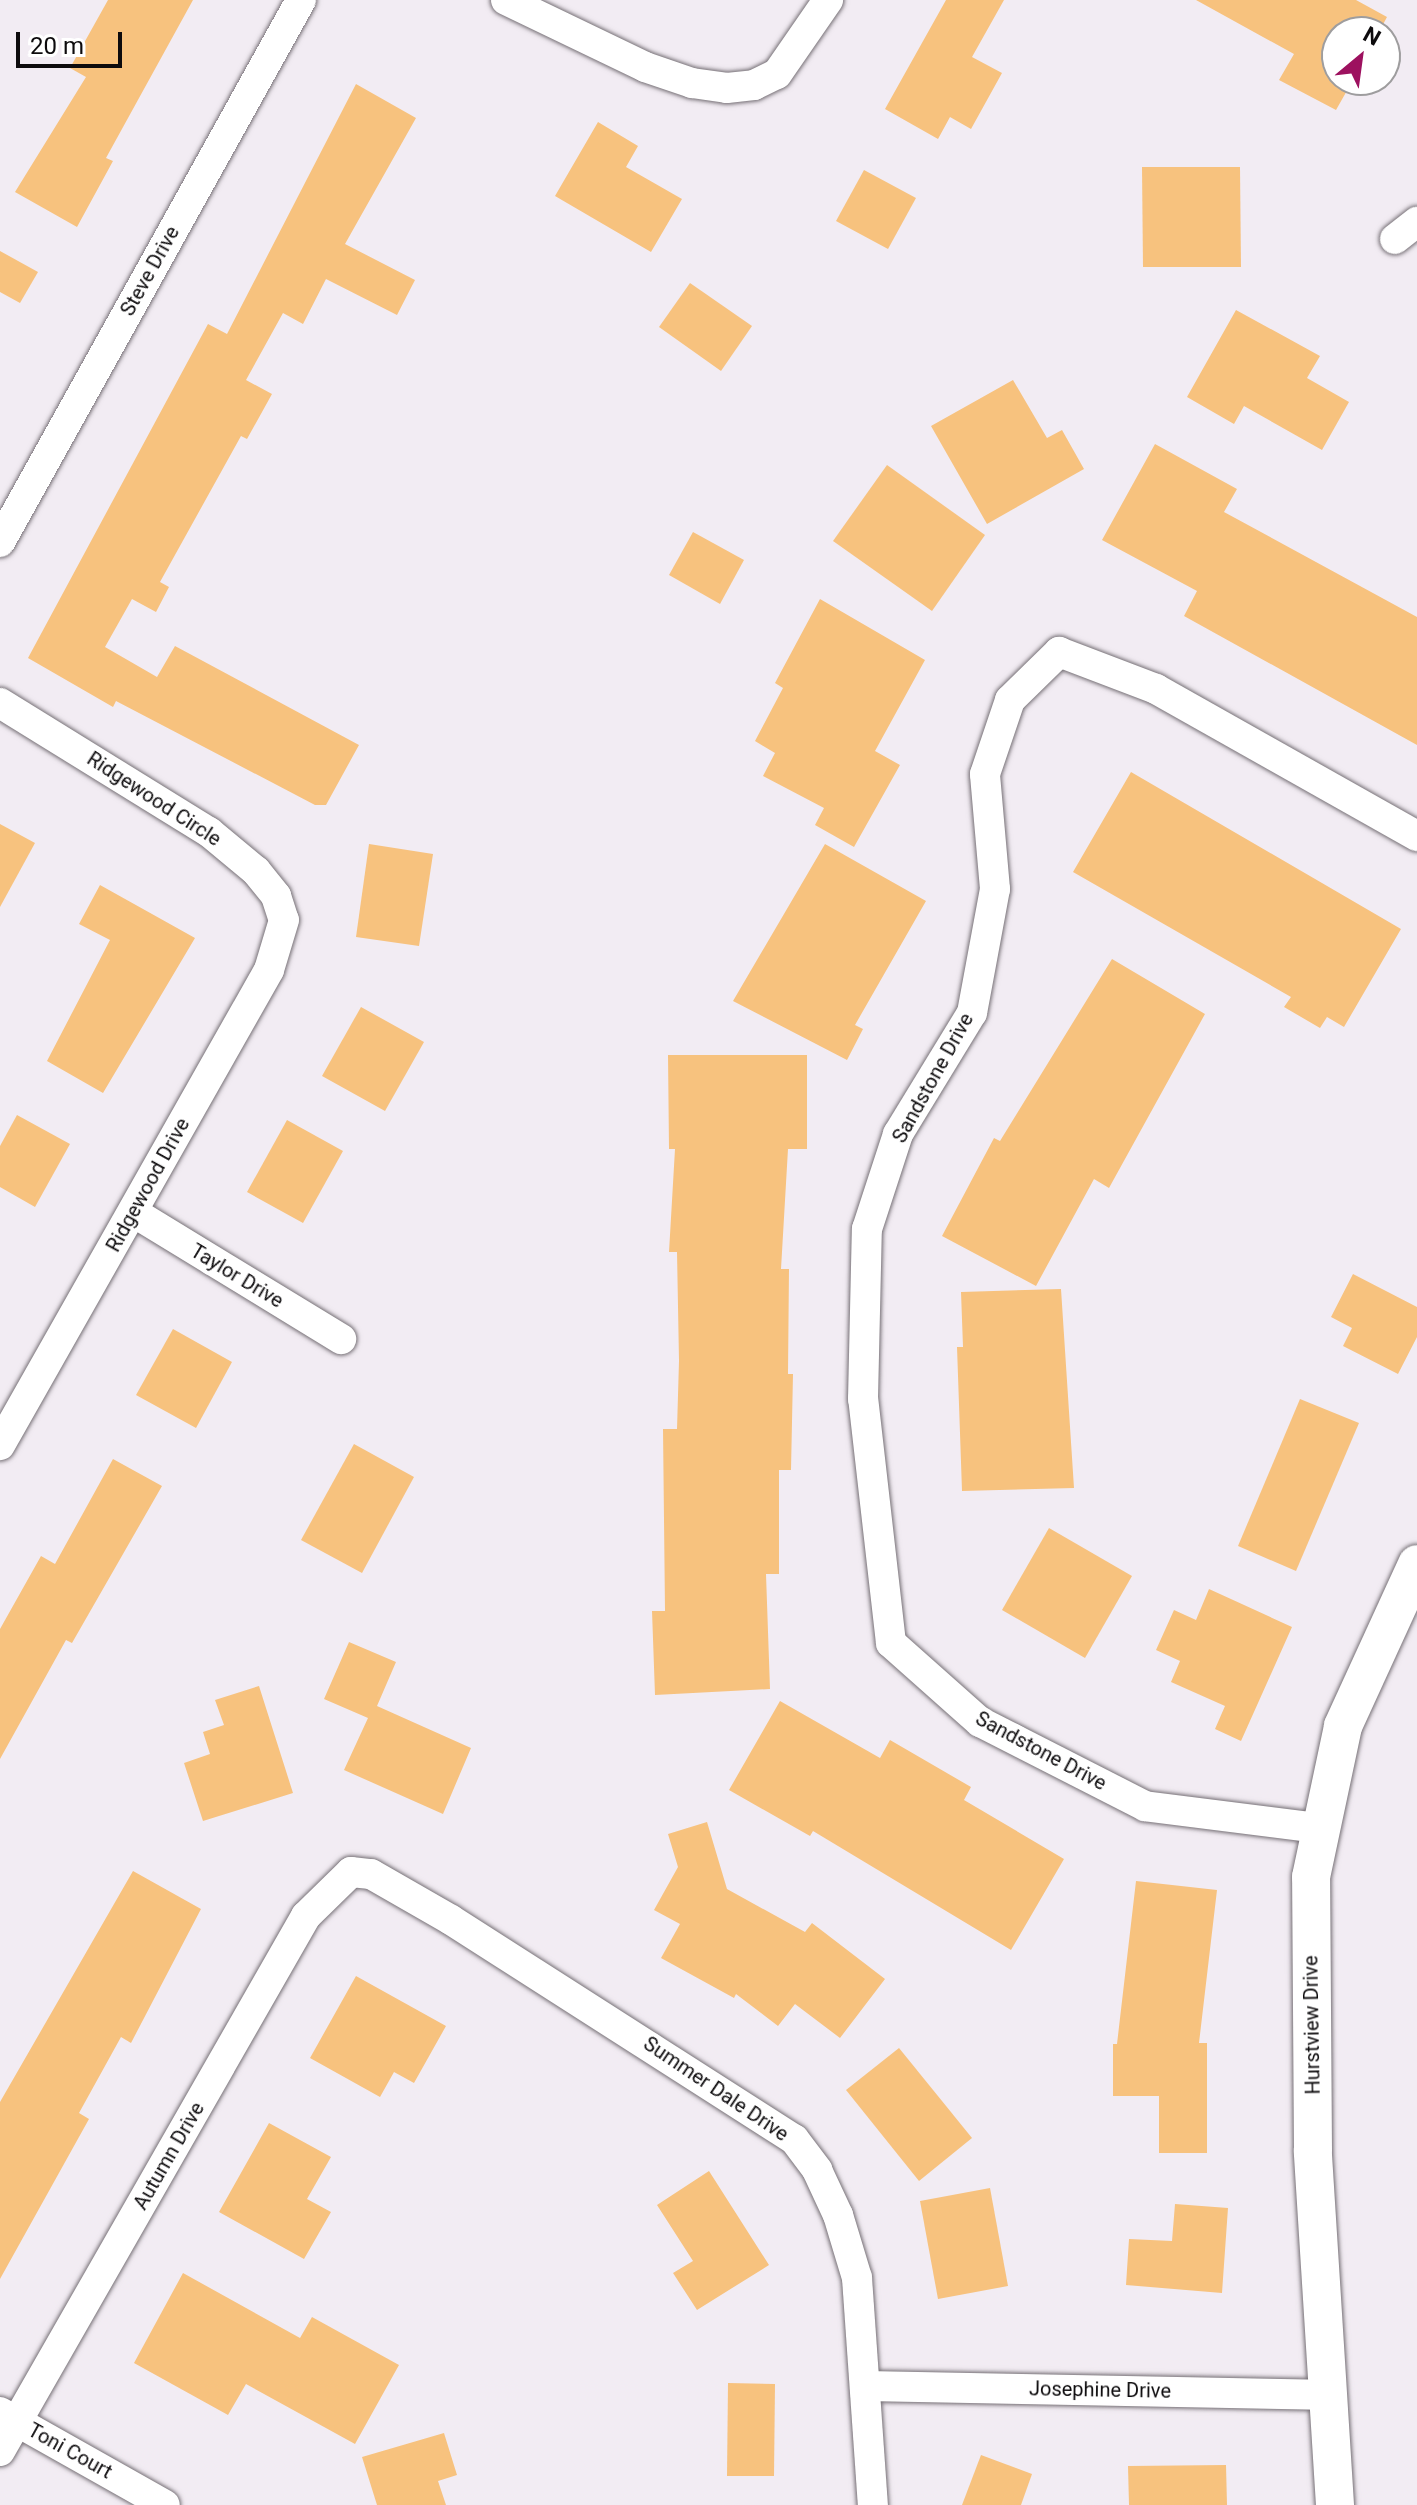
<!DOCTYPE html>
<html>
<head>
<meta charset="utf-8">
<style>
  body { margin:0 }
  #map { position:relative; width:1417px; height:2505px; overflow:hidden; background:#f2ecf3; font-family:Roboto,sans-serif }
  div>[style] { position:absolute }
  .building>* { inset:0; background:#f7c27e }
  .roads { filter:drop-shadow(0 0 2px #767076) drop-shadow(0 0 2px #767076) }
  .minor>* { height:30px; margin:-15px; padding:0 15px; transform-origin:15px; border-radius:15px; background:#fff }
  .tertiary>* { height:38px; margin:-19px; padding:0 19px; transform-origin:19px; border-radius:19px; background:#fff }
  span { translate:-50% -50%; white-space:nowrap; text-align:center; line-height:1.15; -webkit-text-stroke:8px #fff; paint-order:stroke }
  .street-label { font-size:20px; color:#0d0b0d }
  .north { position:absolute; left:1321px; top:16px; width:80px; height:80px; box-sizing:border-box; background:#fff; border:2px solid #9e9d9e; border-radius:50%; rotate:29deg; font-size:22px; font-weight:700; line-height:32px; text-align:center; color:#0d0b0d }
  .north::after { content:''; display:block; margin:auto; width:28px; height:36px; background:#9d115f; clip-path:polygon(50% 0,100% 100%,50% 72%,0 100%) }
  .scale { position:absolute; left:16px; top:32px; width:106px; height:36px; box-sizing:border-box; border:4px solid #0d0b0d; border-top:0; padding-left:10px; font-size:24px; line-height:28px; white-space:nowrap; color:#0d0b0d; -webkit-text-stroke:6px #fff; paint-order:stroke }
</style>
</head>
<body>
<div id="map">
  <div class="building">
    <div style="clip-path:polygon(108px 0,193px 0,106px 158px,113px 161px,77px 227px,15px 192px,86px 77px,70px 68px)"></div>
    <div style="clip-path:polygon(946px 0,1004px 0,972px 57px,1002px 73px,971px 129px,950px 117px,938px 139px,885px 109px)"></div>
    <div style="clip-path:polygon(1196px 0,1356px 0,1387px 17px,1379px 32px,1337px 32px,1337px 80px,1353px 80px,1336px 110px,1279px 80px,1294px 54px)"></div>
    <div style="clip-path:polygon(356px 84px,416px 118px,345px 244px,415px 280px,397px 315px,326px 279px,303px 324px,283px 313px,246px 380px,272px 394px,247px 439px,241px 436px,160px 582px,169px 587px,156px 612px,132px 599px,105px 647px,157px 677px,175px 646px,359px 745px,326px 805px,315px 805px,116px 701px,113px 707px,28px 658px,208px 324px,227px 334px)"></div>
    <div style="clip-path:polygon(598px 122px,638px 146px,626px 167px,682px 199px,651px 252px,555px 196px)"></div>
    <div style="clip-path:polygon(1142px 167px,1240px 167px,1241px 267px,1143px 267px)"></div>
    <div style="clip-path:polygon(864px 170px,916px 198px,888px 249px,836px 221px)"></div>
    <div style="clip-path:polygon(0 251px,38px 272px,20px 303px,0 292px)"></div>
    <div style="clip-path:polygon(690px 283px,752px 326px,721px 371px,659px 327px)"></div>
    <div style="clip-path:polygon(1236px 310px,1320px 356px,1307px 378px,1349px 402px,1322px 450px,1244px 406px,1234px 424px,1187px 397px)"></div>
    <div style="clip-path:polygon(1013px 380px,1047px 438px,1062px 430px,1084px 469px,987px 524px,931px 426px)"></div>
    <div style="clip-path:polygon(1155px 444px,1237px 489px,1224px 512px,1417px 617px,1417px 745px,1184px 616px,1197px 591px,1102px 540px)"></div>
    <div style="clip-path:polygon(887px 465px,985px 535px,932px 611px,833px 541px)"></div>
    <div style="clip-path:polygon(693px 532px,744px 560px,720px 604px,669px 575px)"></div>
    <div style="clip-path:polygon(820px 599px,925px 660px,875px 751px,900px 765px,854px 847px,815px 825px,824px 808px,763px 776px,775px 753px,755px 741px,783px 688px,775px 683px)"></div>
    <div style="clip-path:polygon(1131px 772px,1401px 929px,1344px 1027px,1327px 1017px,1320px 1028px,1284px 1007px,1291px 997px,1073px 872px)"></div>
    <div style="clip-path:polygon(0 824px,35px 843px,0 907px)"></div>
    <div style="clip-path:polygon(369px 844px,433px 854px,419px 946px,356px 937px)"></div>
    <div style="clip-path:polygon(825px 844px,926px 901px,855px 1025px,863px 1029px,847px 1060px,733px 1001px)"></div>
    <div style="clip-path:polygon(100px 885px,195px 938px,103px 1093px,47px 1061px,110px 940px,79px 924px)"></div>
    <div style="clip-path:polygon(1112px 959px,1205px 1014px,1109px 1188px,1094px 1179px,1036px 1286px,942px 1236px,994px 1138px,1000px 1141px)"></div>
    <div style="clip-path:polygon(361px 1007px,424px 1042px,385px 1111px,322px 1076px)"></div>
    <div style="clip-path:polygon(668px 1055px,807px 1055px,807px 1149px,788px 1149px,781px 1269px,789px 1269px,788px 1374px,793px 1374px,791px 1470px,779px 1470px,779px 1574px,766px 1574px,770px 1689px,655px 1695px,652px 1611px,665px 1611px,663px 1429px,677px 1429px,679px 1361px,677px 1252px,669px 1252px,675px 1149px,669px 1149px)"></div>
    <div style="clip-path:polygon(17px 1115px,70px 1144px,35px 1207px,0 1187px,0 1146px)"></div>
    <div style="clip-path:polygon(287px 1120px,343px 1151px,303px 1223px,247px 1192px)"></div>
    <div style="clip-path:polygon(1353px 1274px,1417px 1307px,1417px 1337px,1398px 1374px,1343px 1346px,1352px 1328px,1331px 1317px)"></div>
    <div style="clip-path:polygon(1061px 1289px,1074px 1488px,962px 1491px,957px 1347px,963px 1347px,961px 1292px)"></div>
    <div style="clip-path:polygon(173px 1329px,232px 1362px,196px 1428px,136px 1395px)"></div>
    <div style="clip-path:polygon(1300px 1399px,1359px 1423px,1296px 1571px,1238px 1546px)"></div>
    <div style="clip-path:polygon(354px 1444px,414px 1477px,362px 1573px,301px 1540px)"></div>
    <div style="clip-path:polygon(113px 1459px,162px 1486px,72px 1643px,66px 1640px,0 1759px,0 1629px,41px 1556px,55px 1564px)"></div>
    <div style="clip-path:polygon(1049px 1528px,1132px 1576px,1085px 1658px,1002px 1610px)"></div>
    <div style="clip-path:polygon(1209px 1589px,1292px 1627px,1241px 1741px,1215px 1729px,1225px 1706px,1171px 1682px,1180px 1661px,1156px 1650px,1174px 1610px,1196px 1620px)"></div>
    <div style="clip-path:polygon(349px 1642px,396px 1662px,377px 1706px,471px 1748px,443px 1814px,344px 1770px,368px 1718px,324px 1699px)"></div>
    <div style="clip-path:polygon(259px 1686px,293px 1793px,203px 1821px,184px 1763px,210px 1754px,203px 1732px,224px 1725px,215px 1700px)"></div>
    <div style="clip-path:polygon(780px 1701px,880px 1758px,890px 1740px,971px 1787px,964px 1800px,1064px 1859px,1011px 1950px,813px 1831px,810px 1836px,729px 1790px)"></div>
    <div style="clip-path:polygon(707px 1822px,727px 1889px,805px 1932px,812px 1923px,885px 1979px,840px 2038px,795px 2004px,778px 2026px,736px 1994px,734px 1998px,661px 1958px,680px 1924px,654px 1910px,678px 1867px,668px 1834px)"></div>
    <div style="clip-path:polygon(133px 1871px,201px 1909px,131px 2043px,121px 2037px,79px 2113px,89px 2119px,0 2279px,0 2102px)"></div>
    <div style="clip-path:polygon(1136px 1881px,1217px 1890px,1199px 2043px,1207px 2043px,1207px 2153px,1159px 2153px,1159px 2096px,1113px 2096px,1113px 2044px,1117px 2044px)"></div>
    <div style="clip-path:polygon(356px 1976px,446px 2026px,414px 2083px,394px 2072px,380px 2097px,310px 2058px)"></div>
    <div style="clip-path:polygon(899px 2048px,972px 2138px,919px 2181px,846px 2090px)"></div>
    <div style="clip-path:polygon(269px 2123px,331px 2157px,307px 2199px,331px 2212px,304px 2259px,219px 2212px)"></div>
    <div style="clip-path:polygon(709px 2171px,769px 2265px,697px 2310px,673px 2273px,693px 2261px,657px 2205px)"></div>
    <div style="clip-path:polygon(990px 2188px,1008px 2286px,938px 2299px,920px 2201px)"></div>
    <div style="clip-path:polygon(1175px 2204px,1228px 2208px,1222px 2293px,1126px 2285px,1129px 2239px,1172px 2241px)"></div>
    <div style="clip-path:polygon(183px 2273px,300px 2338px,312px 2317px,399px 2365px,355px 2444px,246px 2384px,228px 2415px,134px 2363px)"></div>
    <div style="clip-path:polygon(728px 2383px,775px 2384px,774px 2476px,727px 2476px)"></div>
    <div style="clip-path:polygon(444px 2433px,457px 2475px,438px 2481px,446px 2505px,377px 2505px,362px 2457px)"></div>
    <div style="clip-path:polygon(981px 2455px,1032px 2474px,1021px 2505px,962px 2505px)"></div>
    <div style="clip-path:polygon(1226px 2465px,1227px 2505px,1129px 2505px,1128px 2466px)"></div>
  </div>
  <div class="roads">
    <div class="minor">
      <div style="left:506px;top:0;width:154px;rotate:25.7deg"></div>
      <div style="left:645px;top:67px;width:50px;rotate:18.8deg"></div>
      <div style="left:692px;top:83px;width:35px;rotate:8deg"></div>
      <div style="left:727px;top:88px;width:27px;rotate:-6deg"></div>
      <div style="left:754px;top:85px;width:25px;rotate:-26deg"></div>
      <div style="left:777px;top:74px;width:90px;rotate:-55.4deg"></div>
      <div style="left:1395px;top:239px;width:28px;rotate:-38deg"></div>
      <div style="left:0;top:542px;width:620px;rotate:-60.95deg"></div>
      <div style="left:0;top:703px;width:246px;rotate:31.7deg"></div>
      <div style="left:209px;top:832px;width:61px;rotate:39.7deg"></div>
      <div style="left:256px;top:871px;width:32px;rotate:51deg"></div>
      <div style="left:276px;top:896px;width:25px;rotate:72deg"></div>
      <div style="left:284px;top:920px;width:52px;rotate:106.7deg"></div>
      <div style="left:269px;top:970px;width:546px;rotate:119.52deg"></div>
      <div style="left:133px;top:1212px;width:244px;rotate:31.4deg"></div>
      <div style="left:1318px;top:1828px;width:174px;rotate:-172.8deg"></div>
      <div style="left:1145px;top:1806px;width:185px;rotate:-153deg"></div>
      <div style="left:980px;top:1722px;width:119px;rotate:-138.4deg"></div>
      <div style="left:891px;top:1643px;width:246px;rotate:-96.5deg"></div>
      <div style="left:863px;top:1399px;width:170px;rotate:-88.7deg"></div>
      <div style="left:867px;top:1229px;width:100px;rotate:-71.9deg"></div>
      <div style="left:898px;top:1134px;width:142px;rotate:-58.6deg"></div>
      <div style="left:972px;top:1013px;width:126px;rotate:-79.5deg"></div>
      <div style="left:995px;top:889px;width:115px;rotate:-95deg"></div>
      <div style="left:985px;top:774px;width:78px;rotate:-71.3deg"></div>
      <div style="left:1010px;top:700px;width:69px;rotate:-44.4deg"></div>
      <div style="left:1059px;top:652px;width:104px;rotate:20.9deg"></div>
      <div style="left:1156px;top:689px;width:300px;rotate:29.4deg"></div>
      <div style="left:868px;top:2386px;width:463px;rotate:1.1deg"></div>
      <div style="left:0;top:2412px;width:189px;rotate:29.4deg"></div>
      <div style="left:0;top:2451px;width:616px;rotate:-60.23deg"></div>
      <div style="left:306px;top:1916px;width:63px;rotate:-44.4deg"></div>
      <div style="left:351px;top:1872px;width:20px;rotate:6deg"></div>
      <div style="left:371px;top:1874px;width:92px;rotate:29.9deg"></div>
      <div style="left:451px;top:1920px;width:407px;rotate:32.6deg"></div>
      <div style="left:794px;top:2139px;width:39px;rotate:53deg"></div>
      <div style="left:817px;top:2170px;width:50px;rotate:65deg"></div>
      <div style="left:838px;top:2215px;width:66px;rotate:73.2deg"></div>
      <div style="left:857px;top:2278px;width:228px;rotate:86deg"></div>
    </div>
    <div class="tertiary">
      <div style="left:1335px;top:2505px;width:355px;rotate:-93.6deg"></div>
      <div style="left:1313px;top:2151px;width:274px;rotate:-90.4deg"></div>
      <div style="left:1311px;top:1877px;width:154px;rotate:-78deg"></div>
      <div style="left:1343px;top:1726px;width:178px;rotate:-65.4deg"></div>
    </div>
  </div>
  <div class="street-label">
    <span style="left:150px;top:271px;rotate:-61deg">Steve Drive</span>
    <span style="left:154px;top:799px;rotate:33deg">Ridgewood Circle</span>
    <span style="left:933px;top:1078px;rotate:-61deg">Sandstone Drive</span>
    <span style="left:148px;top:1185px;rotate:-61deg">Ridgewood Drive</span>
    <span style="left:237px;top:1276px;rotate:31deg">Taylor Drive</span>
    <span style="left:1041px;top:1751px;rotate:28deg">Sandstone Drive</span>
    <span style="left:1312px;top:2025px;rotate:-91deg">Hurstview Drive</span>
    <span style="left:716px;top:2089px;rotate:34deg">Summer Dale Drive</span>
    <span style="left:169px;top:2156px;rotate:-60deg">Autumn Drive</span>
    <span style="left:1100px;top:2390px;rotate:1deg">Josephine Drive</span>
    <span style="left:70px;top:2451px;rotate:29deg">Toni Court</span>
  </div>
  <div class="north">N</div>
  <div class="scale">20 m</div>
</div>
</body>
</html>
